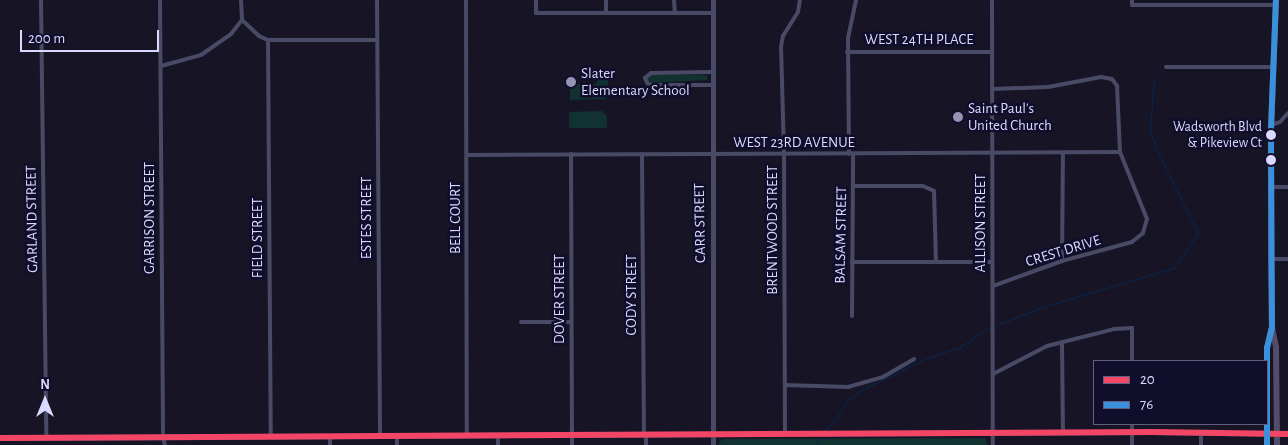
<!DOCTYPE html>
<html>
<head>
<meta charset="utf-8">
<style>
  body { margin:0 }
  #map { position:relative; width:1288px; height:445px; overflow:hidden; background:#171525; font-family:"Alegreya Sans",sans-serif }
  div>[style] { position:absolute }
  .green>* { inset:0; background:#113230 }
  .stream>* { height:1px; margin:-0.5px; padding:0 0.5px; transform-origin:0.5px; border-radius:0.5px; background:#08264e }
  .minor>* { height:4px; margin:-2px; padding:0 2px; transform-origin:2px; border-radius:2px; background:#494a66 }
  .tertiary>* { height:5px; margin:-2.5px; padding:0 2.5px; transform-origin:2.5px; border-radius:2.5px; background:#494a66 }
  .primary>* { height:6px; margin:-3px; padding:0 3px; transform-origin:3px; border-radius:3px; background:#534c6b }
  .bus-1>* { height:6px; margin:-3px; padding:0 3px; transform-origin:3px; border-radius:3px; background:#f34667 }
  .bus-2>* { height:6px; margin:-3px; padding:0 3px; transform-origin:3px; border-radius:3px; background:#3a90db }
  .dots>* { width:14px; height:14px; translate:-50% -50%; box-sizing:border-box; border:2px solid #110e2c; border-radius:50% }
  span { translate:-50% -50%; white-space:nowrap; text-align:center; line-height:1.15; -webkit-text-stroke:5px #110e2c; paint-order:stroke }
  .bus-label { font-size:14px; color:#dad9ff }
  .right { translate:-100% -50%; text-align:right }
  .street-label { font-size:15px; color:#dad9ff }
  .poi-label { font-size:15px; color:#dad9ff }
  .left { translate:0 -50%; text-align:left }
  .legend { position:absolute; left:1093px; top:360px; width:175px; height:65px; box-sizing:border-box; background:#110e2c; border:1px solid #615f80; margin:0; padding:6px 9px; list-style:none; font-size:15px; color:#dad9ff }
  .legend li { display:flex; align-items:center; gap:10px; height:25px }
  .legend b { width:25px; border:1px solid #615f80 }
  .north { position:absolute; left:20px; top:375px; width:50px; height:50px; -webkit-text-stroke:4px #110e2c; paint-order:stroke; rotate:0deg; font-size:14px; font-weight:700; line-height:20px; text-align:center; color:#dad9ff }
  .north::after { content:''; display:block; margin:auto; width:18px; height:22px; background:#dad9ff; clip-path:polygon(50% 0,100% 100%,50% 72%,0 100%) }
  .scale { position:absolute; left:20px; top:30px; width:139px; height:22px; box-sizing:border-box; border:2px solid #dad9ff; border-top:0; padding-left:6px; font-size:15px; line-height:18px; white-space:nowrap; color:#dad9ff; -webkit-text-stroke:4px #110e2c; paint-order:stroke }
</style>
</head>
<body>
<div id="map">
  <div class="green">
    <div style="clip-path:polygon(597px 75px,609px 75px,606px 99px,570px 100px,570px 84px,597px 84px)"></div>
    <div style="clip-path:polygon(649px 75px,704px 75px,707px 76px,707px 80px,652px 83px,647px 79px)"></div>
    <div style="clip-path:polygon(602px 111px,607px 116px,607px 128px,569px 128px,569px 112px)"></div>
    <div style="clip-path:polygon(985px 438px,988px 445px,718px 445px,722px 439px)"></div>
  </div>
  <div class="stream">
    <div style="left:996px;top:325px;width:57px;rotate:-20.7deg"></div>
    <div style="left:1049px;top:305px;width:130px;rotate:-16.5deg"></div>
    <div style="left:1174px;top:268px;width:42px;rotate:-54.8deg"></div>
    <div style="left:1198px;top:234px;width:88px;rotate:-116.3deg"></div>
    <div style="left:1159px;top:155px;width:26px;rotate:-111deg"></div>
    <div style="left:1150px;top:131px;width:55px;rotate:-85.8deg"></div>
    <div style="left:824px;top:430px;width:9px;rotate:-36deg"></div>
    <div style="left:831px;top:425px;width:33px;rotate:-55deg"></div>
    <div style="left:850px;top:398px;width:12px;rotate:-35deg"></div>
    <div style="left:860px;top:391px;width:72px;rotate:-26.2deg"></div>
    <div style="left:925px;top:359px;width:37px;rotate:-19deg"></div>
    <div style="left:960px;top:347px;width:33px;rotate:-35deg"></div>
    <div style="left:818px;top:441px;width:3px;rotate:-72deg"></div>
    <div style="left:816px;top:445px;width:2px;rotate:-90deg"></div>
  </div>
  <div class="minor">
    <div style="left:41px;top:0;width:437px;rotate:89.3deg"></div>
    <div style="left:160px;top:0;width:437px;rotate:89.6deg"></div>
    <div style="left:163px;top:437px;width:8px;rotate:76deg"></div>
    <div style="left:241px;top:0;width:20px;rotate:87deg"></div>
    <div style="left:377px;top:0;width:436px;rotate:89.6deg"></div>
    <div style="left:466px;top:0;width:436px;rotate:89.9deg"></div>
    <div style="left:536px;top:0;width:13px;rotate:90deg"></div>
    <div style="left:536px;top:13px;width:177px"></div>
    <div style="left:674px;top:0;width:13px;rotate:86deg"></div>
    <div style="left:992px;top:0;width:445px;rotate:89.9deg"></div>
    <div style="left:1132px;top:0;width:5px;rotate:90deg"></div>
    <div style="left:1132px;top:5px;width:144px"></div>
    <div style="left:606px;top:13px;width:13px;rotate:-90deg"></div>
    <div style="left:242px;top:20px;width:23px;rotate:43deg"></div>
    <div style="left:259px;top:36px;width:10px;rotate:24deg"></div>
    <div style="left:268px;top:40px;width:109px"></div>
    <div style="left:268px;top:40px;width:396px;rotate:89.6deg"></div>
    <div style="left:847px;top:52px;width:145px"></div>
    <div style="left:161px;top:66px;width:41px;rotate:-15.4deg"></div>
    <div style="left:201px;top:55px;width:37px;rotate:-35deg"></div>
    <div style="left:231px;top:34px;width:18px;rotate:-52deg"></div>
    <div style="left:1166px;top:67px;width:108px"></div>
    <div style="left:711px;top:85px;width:59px;rotate:180deg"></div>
    <div style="left:652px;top:85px;width:4px;rotate:-166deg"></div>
    <div style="left:648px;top:84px;width:7px;rotate:-117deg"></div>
    <div style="left:645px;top:78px;width:8px;rotate:-40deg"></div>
    <div style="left:651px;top:73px;width:60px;rotate:-1deg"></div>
    <div style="left:992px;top:89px;width:56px;rotate:-2deg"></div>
    <div style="left:1048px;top:87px;width:54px;rotate:-10.7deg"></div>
    <div style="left:1101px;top:77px;width:11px;rotate:10deg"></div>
    <div style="left:1112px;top:79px;width:9px;rotate:54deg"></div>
    <div style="left:1117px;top:86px;width:66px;rotate:87.4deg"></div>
    <div style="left:1120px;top:152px;width:72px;rotate:68.1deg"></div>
    <div style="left:1147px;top:219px;width:15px;rotate:106deg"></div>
    <div style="left:1143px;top:233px;width:14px;rotate:141deg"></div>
    <div style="left:1132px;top:242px;width:73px;rotate:164.8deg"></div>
    <div style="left:1062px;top:261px;width:73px;rotate:160.1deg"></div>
    <div style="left:1271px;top:125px;width:9px;rotate:-18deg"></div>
    <div style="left:1280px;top:122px;width:12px;rotate:-48deg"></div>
    <div style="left:571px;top:154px;width:291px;rotate:89.8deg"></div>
    <div style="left:642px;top:154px;width:281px;rotate:89.6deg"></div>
    <div style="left:849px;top:154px;width:116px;rotate:-90.5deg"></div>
    <div style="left:848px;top:38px;width:39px;rotate:-78deg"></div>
    <div style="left:467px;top:155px;width:653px;rotate:-0.26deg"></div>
    <div style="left:853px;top:186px;width:70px"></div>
    <div style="left:923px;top:186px;width:12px;rotate:24deg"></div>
    <div style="left:934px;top:191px;width:71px;rotate:88.4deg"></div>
    <div style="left:1271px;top:187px;width:17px"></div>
    <div style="left:1271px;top:259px;width:17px"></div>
    <div style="left:1062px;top:261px;width:107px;rotate:-89.5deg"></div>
    <div style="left:852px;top:262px;width:140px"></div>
    <div style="left:852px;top:316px;width:162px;rotate:-89.6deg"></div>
    <div style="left:521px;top:322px;width:50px"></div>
    <div style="left:1062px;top:342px;width:91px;rotate:89.4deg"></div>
    <div style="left:993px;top:374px;width:61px;rotate:-27.4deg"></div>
    <div style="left:1047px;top:346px;width:69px;rotate:-14.2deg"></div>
    <div style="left:1114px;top:329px;width:18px;rotate:-3deg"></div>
    <div style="left:1132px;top:328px;width:33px;rotate:90deg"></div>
    <div style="left:785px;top:385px;width:63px;rotate:1.8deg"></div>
    <div style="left:848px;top:387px;width:36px;rotate:-16deg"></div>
    <div style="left:883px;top:377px;width:36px;rotate:-30deg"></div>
    <div style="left:1132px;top:424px;width:21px;rotate:90deg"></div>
    <div style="left:785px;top:435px;width:282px;rotate:-90.2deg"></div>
    <div style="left:784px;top:153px;width:106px;rotate:-91.6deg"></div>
    <div style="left:781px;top:47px;width:11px;rotate:-80deg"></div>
    <div style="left:783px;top:36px;width:28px;rotate:-58deg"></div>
    <div style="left:798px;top:12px;width:12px;rotate:-81deg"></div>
    <div style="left:330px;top:436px;width:9px;rotate:90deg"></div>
    <div style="left:498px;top:436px;width:9px;rotate:90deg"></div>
    <div style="left:397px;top:445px;width:9px;rotate:-90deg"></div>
    <div style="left:646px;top:445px;width:10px;rotate:-90deg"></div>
    <div style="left:1201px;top:445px;width:12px;rotate:-90deg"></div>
  </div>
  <div class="tertiary">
    <div style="left:713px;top:0;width:445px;rotate:90deg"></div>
    <div style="left:0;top:438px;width:1152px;rotate:-0.3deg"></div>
    <div style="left:1152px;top:432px;width:136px;rotate:0.8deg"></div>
  </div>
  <div class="primary">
    <div style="left:1276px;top:0;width:129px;rotate:92.2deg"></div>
    <div style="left:1271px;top:129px;width:131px;rotate:90deg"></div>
    <div style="left:1271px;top:260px;width:68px;rotate:89.2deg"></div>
    <div style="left:1272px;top:328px;width:19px;rotate:78deg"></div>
    <div style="left:1276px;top:347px;width:98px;rotate:89.4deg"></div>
    <div style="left:1267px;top:445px;width:97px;rotate:-90deg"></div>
    <div style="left:1267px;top:348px;width:19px;rotate:-78deg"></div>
  </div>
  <div class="bus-1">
    <div style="left:0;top:438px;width:1152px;rotate:-0.3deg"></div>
    <div style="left:1152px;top:432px;width:136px;rotate:0.8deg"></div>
  </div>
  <div class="bus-2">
    <div style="left:1267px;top:445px;width:97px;rotate:-90deg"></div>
    <div style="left:1267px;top:348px;width:21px;rotate:-76deg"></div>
    <div style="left:1272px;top:328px;width:199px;rotate:-90.3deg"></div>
    <div style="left:1271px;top:129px;width:129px;rotate:-87.8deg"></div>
  </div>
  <div class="dots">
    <div style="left:571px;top:82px;background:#9694b3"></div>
    <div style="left:958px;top:117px;background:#9694b3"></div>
    <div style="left:1271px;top:135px;background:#dad9ff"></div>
    <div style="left:1271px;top:160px;background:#dad9ff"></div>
  </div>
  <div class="bus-label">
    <span class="right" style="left:1262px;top:135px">Wadsworth Blvd<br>&amp; Pikeview Ct</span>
  </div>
  <div class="street-label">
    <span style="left:919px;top:40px">WEST 24TH PLACE</span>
    <span style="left:794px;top:143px">WEST 23RD AVENUE</span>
    <span style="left:150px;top:218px;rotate:-90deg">GARRISON STREET</span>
    <span style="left:367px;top:218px;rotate:-90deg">ESTES STREET</span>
    <span style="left:456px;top:218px;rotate:-90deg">BELL COURT</span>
    <span style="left:32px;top:219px;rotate:-91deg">GARLAND STREET</span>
    <span style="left:700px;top:223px;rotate:-91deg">CARR STREET</span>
    <span style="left:981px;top:223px;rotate:-90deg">ALLISON STREET</span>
    <span style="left:773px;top:230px;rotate:-90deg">BRENTWOOD STREET</span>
    <span style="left:841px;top:235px;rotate:-89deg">BALSAM STREET</span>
    <span style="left:258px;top:238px;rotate:-90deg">FIELD STREET</span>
    <span style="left:1063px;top:251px;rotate:-17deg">CREST DRIVE</span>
    <span style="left:632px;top:295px;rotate:-90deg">CODY STREET</span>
    <span style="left:560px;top:299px;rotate:-90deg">DOVER STREET</span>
  </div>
  <div class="poi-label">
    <span class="left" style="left:581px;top:82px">Slater<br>Elementary School</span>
    <span class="left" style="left:968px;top:117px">Saint Paul's<br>United Church</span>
  </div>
  <ul class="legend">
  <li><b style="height:6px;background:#f34667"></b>20</li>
  <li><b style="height:6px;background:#3a90db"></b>76</li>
  </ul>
  <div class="north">N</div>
  <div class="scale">200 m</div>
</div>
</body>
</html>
